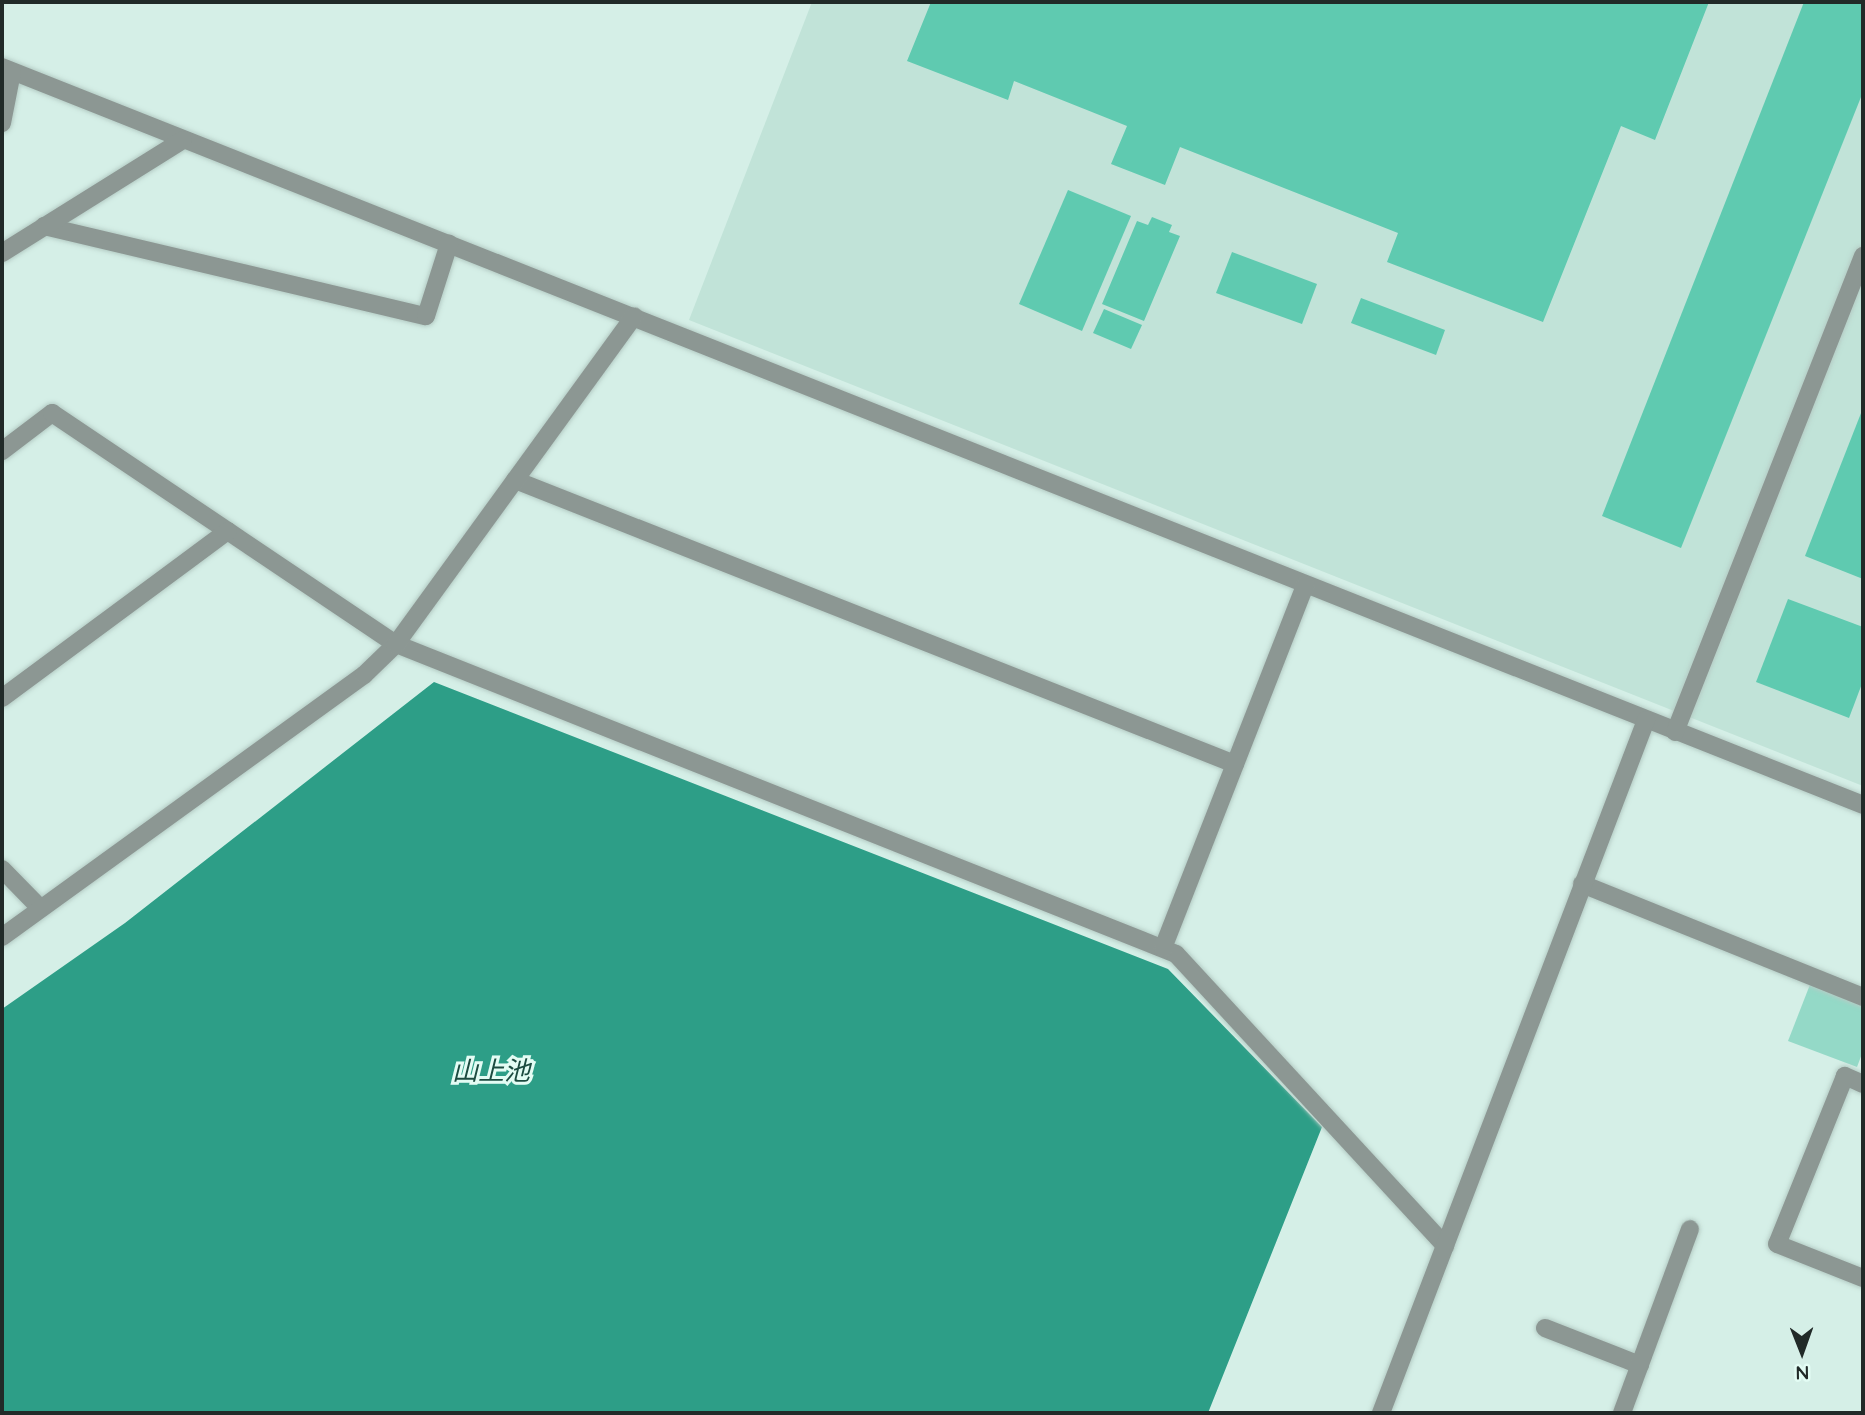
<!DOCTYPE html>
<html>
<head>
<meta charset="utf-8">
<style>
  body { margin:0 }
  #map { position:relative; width:1865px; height:1415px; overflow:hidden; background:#d5efe7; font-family:Quicksand,"Noto Sans JP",sans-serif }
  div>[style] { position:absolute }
  .built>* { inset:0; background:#c1e3d8 }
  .green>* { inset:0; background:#94d9c7 }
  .water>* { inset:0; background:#2d9e87 }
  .building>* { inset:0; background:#5fcab0 }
  .roads { filter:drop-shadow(0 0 2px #b5ccc5) drop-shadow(0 0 2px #b5ccc5) }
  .minor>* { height:18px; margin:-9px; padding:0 9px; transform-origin:9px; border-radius:9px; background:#8c9793 }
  span { translate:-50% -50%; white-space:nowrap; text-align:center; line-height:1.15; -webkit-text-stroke:6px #e3fcf4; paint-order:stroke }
  .water-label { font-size:26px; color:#1c4b40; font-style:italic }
  .frame { position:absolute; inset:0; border:4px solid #212a28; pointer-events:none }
  .north { position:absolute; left:1767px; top:1317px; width:70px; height:70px; -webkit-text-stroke:5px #e3fcf4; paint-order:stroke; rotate:179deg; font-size:19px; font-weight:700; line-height:28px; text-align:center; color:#212a28 }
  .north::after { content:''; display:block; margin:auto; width:24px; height:32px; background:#212a28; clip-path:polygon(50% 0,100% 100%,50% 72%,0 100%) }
</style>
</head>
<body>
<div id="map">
  <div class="built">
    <div style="clip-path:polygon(812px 2px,1863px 2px,1863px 786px,689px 320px)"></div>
  </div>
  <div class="green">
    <div style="clip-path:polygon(1811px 982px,1863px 1004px,1863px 1051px,1857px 1067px,1788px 1041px)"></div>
  </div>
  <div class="water">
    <div style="clip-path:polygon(434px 682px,1168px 969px,1322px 1127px,1208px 1413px,2px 1413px,2px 1009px,125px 923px)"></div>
  </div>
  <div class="building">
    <div style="clip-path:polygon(931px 2px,1709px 2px,1655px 140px,1621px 126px,1543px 322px,1387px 262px,1398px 233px,1180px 147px,1165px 185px,1111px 164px,1127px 126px,1014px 81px,1008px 100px,907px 61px)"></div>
    <div style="clip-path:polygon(1804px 2px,1863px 2px,1863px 92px,1681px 548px,1602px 516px)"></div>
    <div style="clip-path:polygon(1068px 190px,1131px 216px,1082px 331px,1019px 304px)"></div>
    <div style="clip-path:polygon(1152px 217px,1172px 225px,1169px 232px,1180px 236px,1144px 321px,1102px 304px,1137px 221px,1148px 225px)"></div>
    <div style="clip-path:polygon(1232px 252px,1317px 284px,1302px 324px,1216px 293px)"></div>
    <div style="clip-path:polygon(1361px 298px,1445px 330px,1436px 355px,1351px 323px)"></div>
    <div style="clip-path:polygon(1104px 309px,1142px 325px,1131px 349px,1093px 333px)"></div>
    <div style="clip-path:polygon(1863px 408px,1863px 579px,1805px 556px)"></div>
    <div style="clip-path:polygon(1788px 599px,1863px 627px,1863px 681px,1849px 718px,1756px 682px)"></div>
  </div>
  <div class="roads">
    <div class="minor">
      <div style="left:2px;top:67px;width:2002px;rotate:21.63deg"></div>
      <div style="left:2px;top:123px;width:52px;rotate:-78.9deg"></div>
      <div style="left:44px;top:226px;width:392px;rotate:13.3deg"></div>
      <div style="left:426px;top:316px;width:76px;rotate:-72.3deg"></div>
      <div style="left:2px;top:253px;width:213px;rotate:-32deg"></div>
      <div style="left:2px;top:451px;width:63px;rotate:-37.2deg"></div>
      <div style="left:52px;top:413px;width:414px;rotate:33.9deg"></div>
      <div style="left:396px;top:644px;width:839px;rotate:21.67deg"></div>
      <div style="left:1176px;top:954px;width:397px;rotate:47.3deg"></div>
      <div style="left:515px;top:480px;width:774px;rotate:21.53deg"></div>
      <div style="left:2px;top:698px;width:281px;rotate:-36.5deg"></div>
      <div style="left:1675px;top:732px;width:512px;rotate:-68.45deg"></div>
      <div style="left:2px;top:869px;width:54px;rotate:45.7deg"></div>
      <div style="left:1582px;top:884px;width:303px;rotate:21.9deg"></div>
      <div style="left:2px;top:937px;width:447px;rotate:-35.9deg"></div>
      <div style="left:364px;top:675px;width:45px;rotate:-44.1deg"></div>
      <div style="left:396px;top:644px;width:405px;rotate:-54deg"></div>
      <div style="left:1163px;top:948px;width:390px;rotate:-68.6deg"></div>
      <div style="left:1863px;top:1084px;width:20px;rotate:-156deg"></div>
      <div style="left:1845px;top:1076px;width:181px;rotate:112deg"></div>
      <div style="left:1777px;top:1244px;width:92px;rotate:21.6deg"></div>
      <div style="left:1545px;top:1328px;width:102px;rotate:21.3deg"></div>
      <div style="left:1381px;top:1413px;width:742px;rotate:-69.07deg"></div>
      <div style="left:1622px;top:1413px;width:196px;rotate:-69.7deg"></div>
    </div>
  </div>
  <div class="water-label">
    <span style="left:491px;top:1071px">山上池</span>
  </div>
  <div class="frame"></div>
  <div class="north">N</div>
</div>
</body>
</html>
